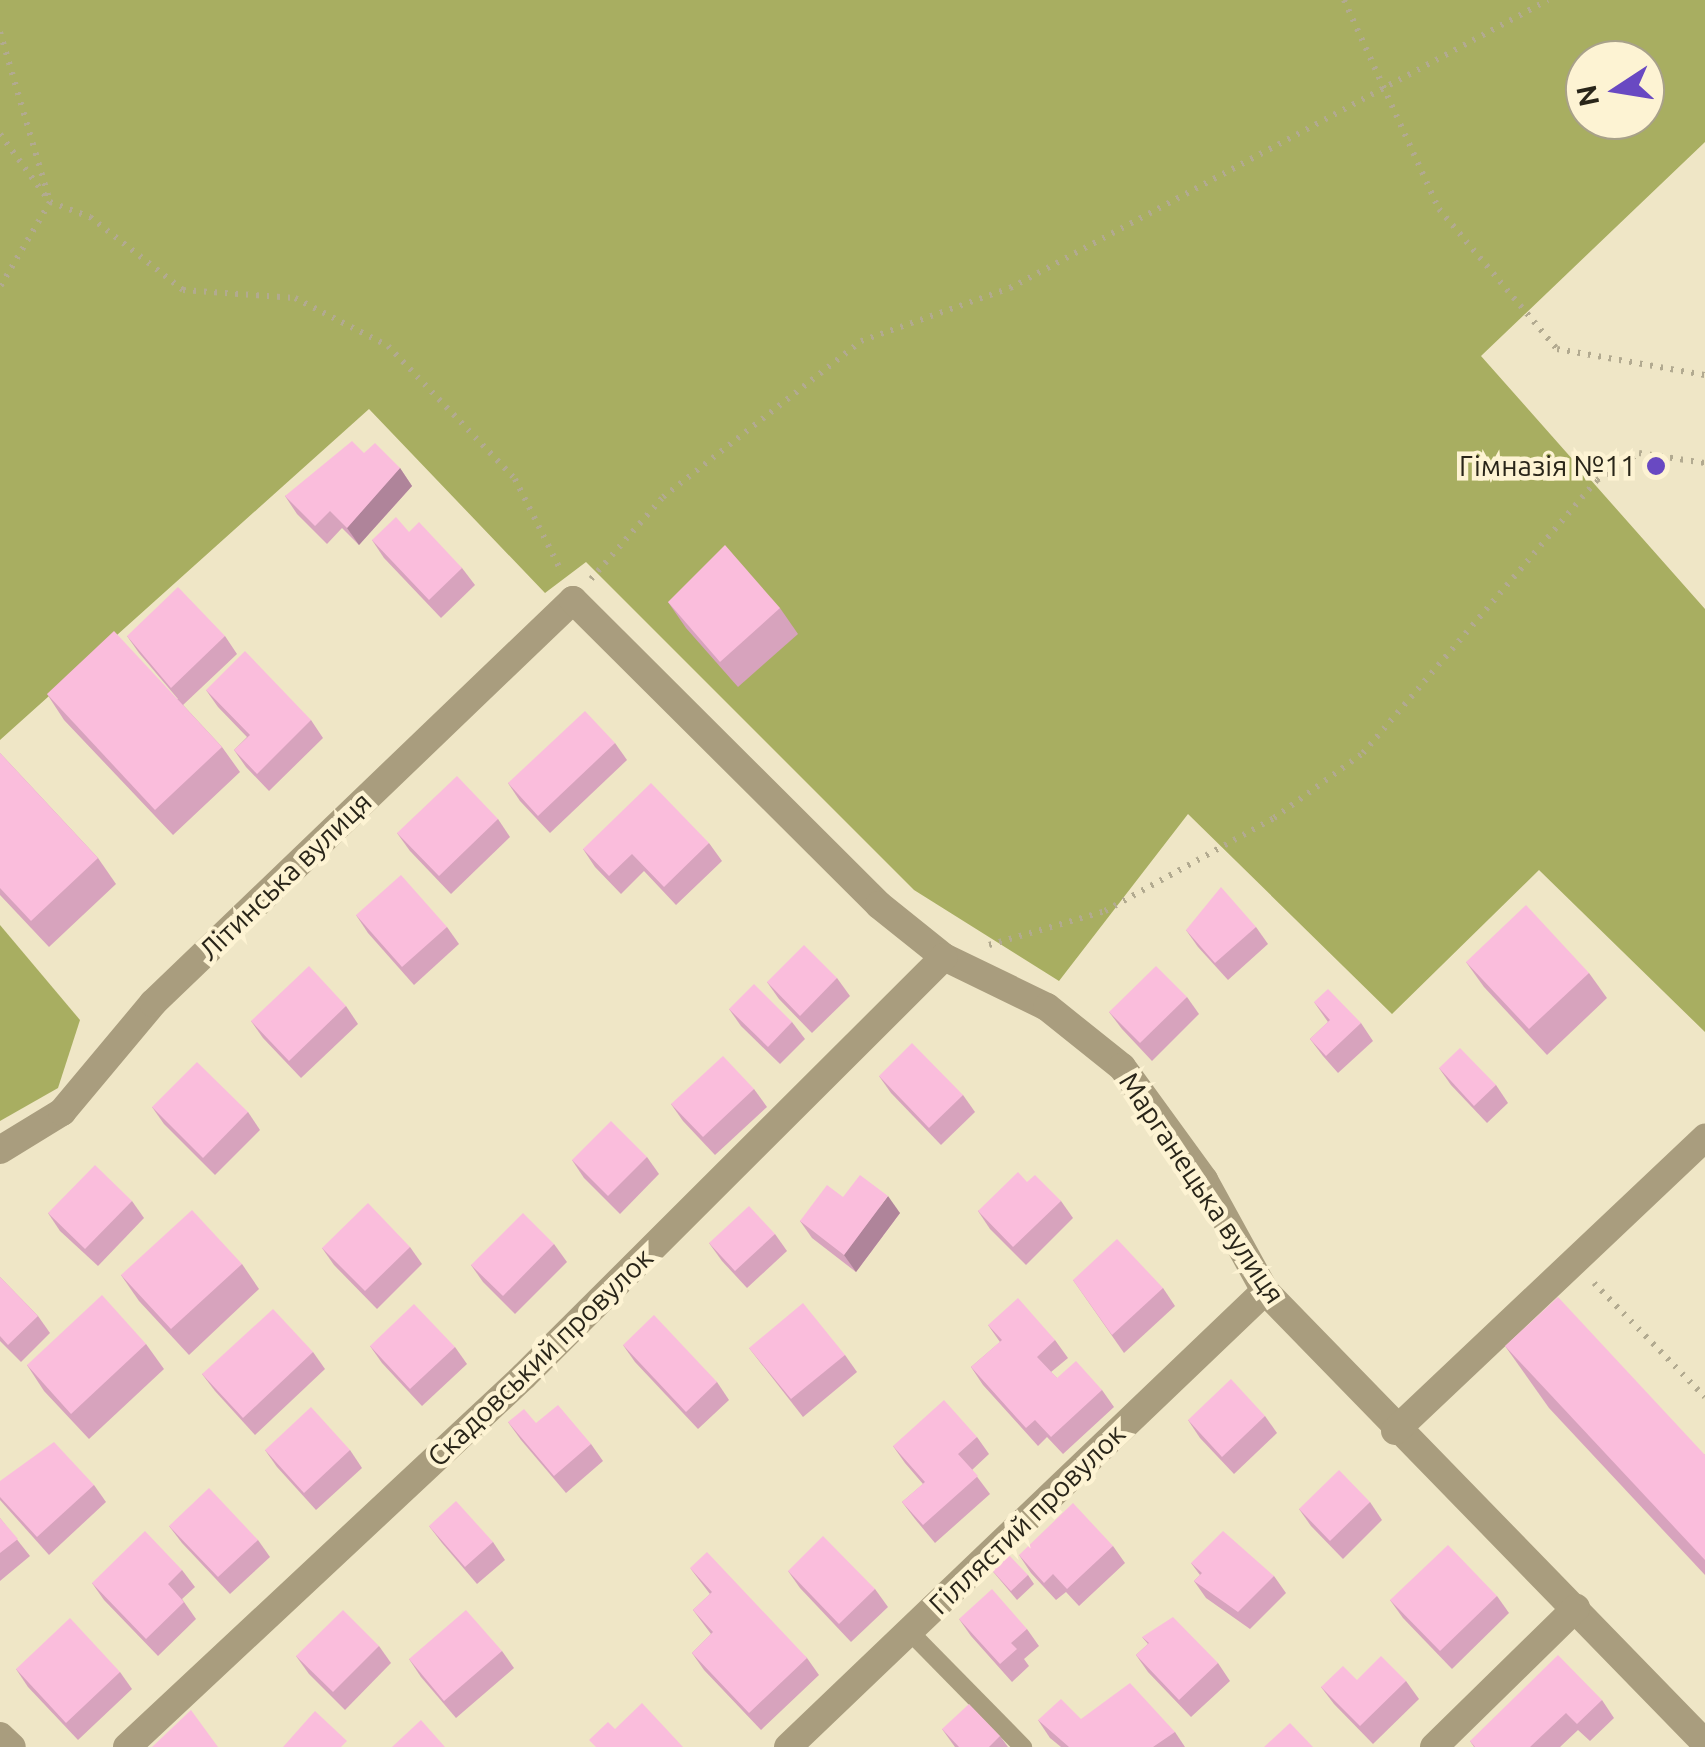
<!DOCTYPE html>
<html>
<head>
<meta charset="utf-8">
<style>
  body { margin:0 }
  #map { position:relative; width:1705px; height:1747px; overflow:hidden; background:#efe6c6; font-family:Ubuntu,sans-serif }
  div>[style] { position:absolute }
  .forest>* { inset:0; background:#a8ae61 }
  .path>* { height:6px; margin-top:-3px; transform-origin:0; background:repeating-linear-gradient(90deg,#b2aa90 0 2.5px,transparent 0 10.5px) }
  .service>* { height:18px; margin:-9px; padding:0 9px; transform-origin:9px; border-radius:9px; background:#a99d7e }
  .minor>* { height:28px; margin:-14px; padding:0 14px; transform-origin:14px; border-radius:14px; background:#a99d7e }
  .wall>* { inset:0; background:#d7a3bd }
  .shaded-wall>* { inset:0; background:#af849a }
  .building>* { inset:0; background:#fabddc }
  .dots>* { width:28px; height:28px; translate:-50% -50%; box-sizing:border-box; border:5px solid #fdf3d3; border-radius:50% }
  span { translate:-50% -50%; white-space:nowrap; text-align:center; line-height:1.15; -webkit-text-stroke:9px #fdf3d3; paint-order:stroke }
  .poi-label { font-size:28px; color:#292519 }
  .right { translate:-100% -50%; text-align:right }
  .street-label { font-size:28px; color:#292519 }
  .north { position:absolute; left:1565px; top:40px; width:100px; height:100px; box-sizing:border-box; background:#fdf3d3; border:2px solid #a8a189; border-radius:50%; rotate:258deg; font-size:28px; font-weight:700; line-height:40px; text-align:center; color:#292519 }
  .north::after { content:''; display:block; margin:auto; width:35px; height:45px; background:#6949c2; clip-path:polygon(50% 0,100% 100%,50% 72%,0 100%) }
</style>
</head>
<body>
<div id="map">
  <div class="forest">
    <div style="clip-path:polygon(evenodd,0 0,1705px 0,1705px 142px,1481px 356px,1705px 609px,1705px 1032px,1539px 870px,1392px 1014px,1188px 814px,1059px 981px,914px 890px,586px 562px,545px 593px,369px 409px,0 740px,0 0,1585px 60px,1645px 60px,1645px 120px,1585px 120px,1585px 60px)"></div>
    <div style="clip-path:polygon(0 925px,80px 1020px,58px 1088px,0 1121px)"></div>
  </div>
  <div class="path">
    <div style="left:1344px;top:0;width:230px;rotate:65.6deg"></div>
    <div style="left:1439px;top:209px;width:183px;rotate:49.9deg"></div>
    <div style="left:1557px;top:349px;width:150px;rotate:10deg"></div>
    <div style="left:0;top:32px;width:177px;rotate:73.6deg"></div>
    <div style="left:50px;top:202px;width:99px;rotate:120.5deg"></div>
    <div style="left:0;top:134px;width:84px;rotate:53.7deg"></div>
    <div style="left:50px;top:202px;width:43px;rotate:20.6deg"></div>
    <div style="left:90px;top:217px;width:118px;rotate:38.1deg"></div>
    <div style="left:183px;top:290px;width:112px;rotate:4.1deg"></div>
    <div style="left:295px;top:298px;width:105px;rotate:27.3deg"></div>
    <div style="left:388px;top:346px;width:184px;rotate:46.3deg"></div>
    <div style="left:515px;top:479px;width:105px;rotate:63.4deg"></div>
    <div style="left:591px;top:579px;width:109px;rotate:-48.7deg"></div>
    <div style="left:663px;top:497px;width:252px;rotate:-38.2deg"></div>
    <div style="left:861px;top:341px;width:158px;rotate:-19.6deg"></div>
    <div style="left:1010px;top:288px;width:610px;rotate:-28.16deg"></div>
    <div style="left:989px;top:945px;width:121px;rotate:-16.3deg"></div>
    <div style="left:1105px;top:911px;width:193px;rotate:-28.8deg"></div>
    <div style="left:1274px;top:818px;width:110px;rotate:-36.1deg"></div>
    <div style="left:1363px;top:753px;width:360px;rotate:-49.4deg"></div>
    <div style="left:1597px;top:480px;width:50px;rotate:-32.7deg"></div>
    <div style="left:1639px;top:453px;width:67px;rotate:8.6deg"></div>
    <div style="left:1594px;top:1283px;width:159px;rotate:45.8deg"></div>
  </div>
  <div class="service">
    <div style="left:909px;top:1631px;width:163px;rotate:45.5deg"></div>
  </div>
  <div class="minor">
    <div style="left:0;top:1150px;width:73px;rotate:-31.5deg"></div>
    <div style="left:62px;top:1112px;width:142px;rotate:-50.1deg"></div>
    <div style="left:153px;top:1003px;width:582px;rotate:-43.82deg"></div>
    <div style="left:573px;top:600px;width:432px;rotate:44.9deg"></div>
    <div style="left:879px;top:905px;width:83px;rotate:38.7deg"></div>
    <div style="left:944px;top:957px;width:114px;rotate:25.9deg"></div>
    <div style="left:1047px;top:1007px;width:96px;rotate:38.7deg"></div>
    <div style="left:1122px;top:1067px;width:140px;rotate:54deg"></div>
    <div style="left:1204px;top:1180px;width:127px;rotate:61.2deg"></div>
    <div style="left:1265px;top:1291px;width:631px;rotate:45.77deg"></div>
    <div style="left:1395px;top:1431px;width:427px;rotate:-43.4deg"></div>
    <div style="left:0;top:1736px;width:16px;rotate:43deg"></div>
    <div style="left:127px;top:1747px;width:543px;rotate:-43.06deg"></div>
    <div style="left:524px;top:1376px;width:593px;rotate:-44.93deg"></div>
    <div style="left:788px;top:1747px;width:660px;rotate:-43.71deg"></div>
    <div style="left:1434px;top:1747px;width:199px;rotate:-44.4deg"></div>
  </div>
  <div class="wall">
    <div style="clip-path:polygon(364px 453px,400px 468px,412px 486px,359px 545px,342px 528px,327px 544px,297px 514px,285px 496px)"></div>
    <div style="clip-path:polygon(409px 532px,462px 568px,475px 585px,441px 618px,384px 558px,372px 540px)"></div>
    <div style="clip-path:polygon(668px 602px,780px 608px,798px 634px,738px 687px,686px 628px)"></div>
    <div style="clip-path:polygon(127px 636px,225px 636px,237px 654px,183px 705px,222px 747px,240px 772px,173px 835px,64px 720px,47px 694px,178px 699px,139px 653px)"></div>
    <div style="clip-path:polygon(206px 690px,311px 720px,323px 738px,269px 791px,246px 767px,234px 750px,247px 737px,218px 707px)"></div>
    <div style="clip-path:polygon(615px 743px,627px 760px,550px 833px,520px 801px,508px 783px)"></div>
    <div style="clip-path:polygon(0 753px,98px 858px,116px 884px,49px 947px,0 895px)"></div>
    <div style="clip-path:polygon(498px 819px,510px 837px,451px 894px,410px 851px,397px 833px)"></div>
    <div style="clip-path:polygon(709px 843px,722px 861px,676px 905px,644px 871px,621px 894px,595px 867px,583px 849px)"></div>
    <div style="clip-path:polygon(356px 915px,447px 927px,459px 944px,414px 985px,368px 933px)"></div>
    <div style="clip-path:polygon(1256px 927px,1268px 944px,1228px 980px,1198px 947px,1186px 930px)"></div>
    <div style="clip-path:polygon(1466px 962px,1589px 973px,1607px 998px,1547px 1055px,1484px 987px)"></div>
    <div style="clip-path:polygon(837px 978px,850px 996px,812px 1033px,779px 999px,767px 982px)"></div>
    <div style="clip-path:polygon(1187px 997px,1199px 1014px,1152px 1061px,1122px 1029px,1109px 1012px)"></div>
    <div style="clip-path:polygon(1314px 1002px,1361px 1023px,1373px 1041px,1338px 1073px,1323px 1056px,1310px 1039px,1328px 1022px)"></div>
    <div style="clip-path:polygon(346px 1006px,358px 1024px,301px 1078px,263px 1038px,251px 1021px)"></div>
    <div style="clip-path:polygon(729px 1009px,792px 1022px,805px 1039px,780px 1064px,741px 1026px)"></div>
    <div style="clip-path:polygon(1439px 1068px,1496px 1085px,1508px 1103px,1487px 1123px,1451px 1085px)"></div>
    <div style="clip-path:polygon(879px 1076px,963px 1095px,975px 1112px,941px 1145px,891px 1093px)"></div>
    <div style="clip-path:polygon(754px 1089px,767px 1107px,715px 1155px,683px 1121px,671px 1104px)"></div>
    <div style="clip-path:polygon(152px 1107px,248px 1112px,260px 1130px,215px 1175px,164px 1124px)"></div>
    <div style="clip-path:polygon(647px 1157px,659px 1174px,620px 1214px,584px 1178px,572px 1160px)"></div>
    <div style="clip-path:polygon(1027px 1182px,1061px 1201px,1073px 1218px,1026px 1265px,990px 1229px,978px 1211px)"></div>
    <div style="clip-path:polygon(843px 1197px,900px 1213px,856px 1272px,812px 1238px,800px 1221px)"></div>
    <div style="clip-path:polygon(132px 1201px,144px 1218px,98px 1266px,60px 1231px,48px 1213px)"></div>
    <div style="clip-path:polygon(775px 1234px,787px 1251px,747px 1288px,722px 1261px,709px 1243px)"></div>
    <div style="clip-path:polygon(554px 1244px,567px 1262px,515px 1314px,483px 1282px,471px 1265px)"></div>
    <div style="clip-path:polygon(410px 1247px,422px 1264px,377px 1309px,334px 1265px,322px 1248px)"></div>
    <div style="clip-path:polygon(242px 1264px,259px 1289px,189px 1355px,139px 1301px,121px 1275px)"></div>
    <div style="clip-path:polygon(0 1277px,38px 1316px,50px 1333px,21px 1362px,0 1341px)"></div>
    <div style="clip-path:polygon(1073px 1280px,1163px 1288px,1175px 1306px,1124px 1353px)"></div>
    <div style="clip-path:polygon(988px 1325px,1055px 1340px,1068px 1358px,1051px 1372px,1057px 1378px,1102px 1390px,1114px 1407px,1063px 1454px,1047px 1437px,1038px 1446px,983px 1385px,971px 1367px,1000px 1342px)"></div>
    <div style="clip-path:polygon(146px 1344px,164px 1369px,89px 1439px,44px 1391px,27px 1365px)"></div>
    <div style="clip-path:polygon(623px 1345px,717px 1382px,729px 1400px,698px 1429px,635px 1362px)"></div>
    <div style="clip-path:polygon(370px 1346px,455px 1347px,467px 1364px,422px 1406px,382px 1363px)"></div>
    <div style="clip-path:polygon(1505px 1346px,1705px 1455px,1705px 1575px,1549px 1408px)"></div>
    <div style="clip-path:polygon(749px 1348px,845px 1355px,857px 1372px,803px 1417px)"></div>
    <div style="clip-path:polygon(313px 1352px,325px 1369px,255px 1435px,215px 1391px,202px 1374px)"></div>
    <div style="clip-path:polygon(1265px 1416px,1277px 1433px,1234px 1474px,1200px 1438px,1188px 1420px)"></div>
    <div style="clip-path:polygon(508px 1422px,536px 1423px,591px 1444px,603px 1461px,566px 1493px,521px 1440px)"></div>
    <div style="clip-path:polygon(977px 1437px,989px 1454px,972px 1470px,990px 1494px,935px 1543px,915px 1519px,902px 1502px,923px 1484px,905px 1463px,893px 1446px)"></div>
    <div style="clip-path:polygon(265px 1450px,350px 1450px,362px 1468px,316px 1510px,277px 1467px)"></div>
    <div style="clip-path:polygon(0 1481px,94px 1485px,106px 1502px,49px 1555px,0 1500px)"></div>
    <div style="clip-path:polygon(1370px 1502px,1382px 1520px,1343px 1559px,1311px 1526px,1299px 1509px)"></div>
    <div style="clip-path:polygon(0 1518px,30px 1556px,0 1581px)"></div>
    <div style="clip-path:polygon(169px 1526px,258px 1540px,270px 1557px,230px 1594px,182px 1543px)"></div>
    <div style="clip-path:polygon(429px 1526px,493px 1542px,505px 1560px,477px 1584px,442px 1543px)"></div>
    <div style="clip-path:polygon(1113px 1546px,1125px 1563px,1079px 1606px,1066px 1592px,1056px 1600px,1031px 1573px,1019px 1555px)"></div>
    <div style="clip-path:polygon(1191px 1563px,1274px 1576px,1286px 1593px,1250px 1629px,1206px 1598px,1194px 1581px,1200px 1575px)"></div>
    <div style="clip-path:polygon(690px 1568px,807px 1658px,819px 1675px,761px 1730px,704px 1670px,692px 1653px,711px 1634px,693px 1610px,710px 1594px)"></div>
    <div style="clip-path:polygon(990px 1568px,1028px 1575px,1034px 1584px,1017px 1600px)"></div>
    <div style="clip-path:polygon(182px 1570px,195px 1587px,182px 1599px,196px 1619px,158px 1656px,104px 1600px,92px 1583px)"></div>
    <div style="clip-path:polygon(788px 1571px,875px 1589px,888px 1607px,851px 1642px,800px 1588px)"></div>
    <div style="clip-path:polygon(1497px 1596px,1509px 1613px,1452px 1669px,1403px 1618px,1390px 1600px)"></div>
    <div style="clip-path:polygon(959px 1619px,1027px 1629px,1039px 1646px,1024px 1659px,1029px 1666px,1012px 1682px,971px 1636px)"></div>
    <div style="clip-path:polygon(1142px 1637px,1218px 1663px,1230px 1681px,1191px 1717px,1148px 1672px,1136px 1655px,1148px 1644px)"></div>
    <div style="clip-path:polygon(379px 1646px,391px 1663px,345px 1710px,309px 1674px,296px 1656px)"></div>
    <div style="clip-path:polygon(502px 1651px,514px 1668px,456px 1718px,421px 1677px,409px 1659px)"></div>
    <div style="clip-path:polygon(16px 1669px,120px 1672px,132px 1689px,78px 1740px,28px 1687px)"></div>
    <div style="clip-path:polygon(1357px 1680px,1406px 1681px,1419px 1699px,1373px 1744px,1334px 1704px,1321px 1687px)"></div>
    <div style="clip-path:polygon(1602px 1700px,1614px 1718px,1590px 1741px,1578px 1730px,1560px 1747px,1474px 1747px,1470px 1741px)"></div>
    <div style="clip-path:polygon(1081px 1719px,1175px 1732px,1185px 1747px,1061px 1747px,1050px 1738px,1038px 1720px)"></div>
    <div style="clip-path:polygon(942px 1729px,1000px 1736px,1008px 1747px,955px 1747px)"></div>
  </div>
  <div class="shaded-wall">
    <div style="clip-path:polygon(400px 468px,412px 486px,359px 545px,347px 528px)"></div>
    <div style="clip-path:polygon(888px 1196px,900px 1213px,856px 1272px,844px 1255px)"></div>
  </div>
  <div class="building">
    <div style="clip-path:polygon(352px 441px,364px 453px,375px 443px,400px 468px,347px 528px,330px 511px,315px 526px,285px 496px)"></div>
    <div style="clip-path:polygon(396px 517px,409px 532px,419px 522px,462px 568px,429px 600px,372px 540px)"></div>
    <div style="clip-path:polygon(725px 545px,780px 608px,720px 662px,668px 602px)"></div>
    <div style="clip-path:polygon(178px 587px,225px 636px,171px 688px,127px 636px)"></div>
    <div style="clip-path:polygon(114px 631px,222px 747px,155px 810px,47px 694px)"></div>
    <div style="clip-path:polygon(245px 651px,311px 720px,257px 774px,234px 750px,250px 735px,206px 690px)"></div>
    <div style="clip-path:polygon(585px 711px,615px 743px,538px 816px,508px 783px)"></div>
    <div style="clip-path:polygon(0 753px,98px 858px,31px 921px,0 888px)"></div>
    <div style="clip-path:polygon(457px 776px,498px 819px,439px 876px,397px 833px)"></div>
    <div style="clip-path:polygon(651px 783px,709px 843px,664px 887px,632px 854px,609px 876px,583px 849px)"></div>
    <div style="clip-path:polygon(401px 875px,447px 927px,402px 967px,356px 915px)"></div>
    <div style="clip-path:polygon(1221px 887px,1256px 927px,1215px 963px,1186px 930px)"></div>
    <div style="clip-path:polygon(1526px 905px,1589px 973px,1529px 1029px,1466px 962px)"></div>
    <div style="clip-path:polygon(804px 945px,837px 978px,800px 1016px,767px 982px)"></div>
    <div style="clip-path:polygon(309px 966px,346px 1006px,289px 1061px,251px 1021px)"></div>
    <div style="clip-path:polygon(1156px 966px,1187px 997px,1140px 1043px,1109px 1012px)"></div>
    <div style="clip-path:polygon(754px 984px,792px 1022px,768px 1047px,729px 1009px)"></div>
    <div style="clip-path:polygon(1328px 989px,1361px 1023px,1326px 1056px,1310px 1039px,1330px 1020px,1314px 1002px)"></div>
    <div style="clip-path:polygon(912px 1043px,963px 1095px,929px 1128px,879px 1076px)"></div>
    <div style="clip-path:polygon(1460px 1048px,1496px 1085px,1474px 1106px,1439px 1068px)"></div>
    <div style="clip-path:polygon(723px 1056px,754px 1089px,703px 1137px,671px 1104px)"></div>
    <div style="clip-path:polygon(197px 1062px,248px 1112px,203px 1158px,152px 1107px)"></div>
    <div style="clip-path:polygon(611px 1121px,647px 1157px,608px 1196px,572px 1160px)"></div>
    <div style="clip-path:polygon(95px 1165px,132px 1201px,85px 1249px,48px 1213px)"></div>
    <div style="clip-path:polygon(1018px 1172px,1027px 1182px,1035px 1175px,1061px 1201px,1013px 1247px,978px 1211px)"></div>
    <div style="clip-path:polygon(860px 1175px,888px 1196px,844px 1255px,800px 1221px,827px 1185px,843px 1197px)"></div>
    <div style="clip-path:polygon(368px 1203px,410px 1247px,365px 1291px,322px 1248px)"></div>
    <div style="clip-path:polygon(749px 1206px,775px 1234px,735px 1271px,709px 1243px)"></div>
    <div style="clip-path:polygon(192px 1210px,242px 1264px,171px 1329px,121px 1275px)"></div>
    <div style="clip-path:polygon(523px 1213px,554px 1244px,503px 1296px,471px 1265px)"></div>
    <div style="clip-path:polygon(1117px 1239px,1163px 1288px,1112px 1335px,1073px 1280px)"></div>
    <div style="clip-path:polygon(0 1277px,38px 1316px,8px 1345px,0 1336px)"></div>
    <div style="clip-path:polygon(102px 1295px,146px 1344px,71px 1414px,27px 1365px)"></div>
    <div style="clip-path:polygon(1558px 1297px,1705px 1455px,1705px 1560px,1505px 1346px)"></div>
    <div style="clip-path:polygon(1018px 1298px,1055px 1340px,1037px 1357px,1057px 1378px,1076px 1361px,1102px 1390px,1051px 1437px,1035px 1420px,1026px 1428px,971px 1367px,1002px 1340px,988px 1325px)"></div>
    <div style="clip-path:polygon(803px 1303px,845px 1355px,791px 1399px,749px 1348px)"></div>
    <div style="clip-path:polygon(414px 1304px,455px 1347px,410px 1389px,370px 1346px)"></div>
    <div style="clip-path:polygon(273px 1309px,313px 1352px,243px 1418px,202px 1374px)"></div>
    <div style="clip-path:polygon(654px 1315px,717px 1382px,686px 1412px,623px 1345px)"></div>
    <div style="clip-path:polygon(1231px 1379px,1265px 1416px,1222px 1457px,1188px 1420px)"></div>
    <div style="clip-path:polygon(944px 1400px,977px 1437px,958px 1454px,978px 1476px,923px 1525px,902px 1502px,925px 1482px,893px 1446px)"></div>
    <div style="clip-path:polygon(558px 1405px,591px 1444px,554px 1476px,508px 1422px,524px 1409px,536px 1423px)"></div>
    <div style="clip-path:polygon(311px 1407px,350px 1450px,304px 1493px,265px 1450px)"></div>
    <div style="clip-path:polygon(54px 1442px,94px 1485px,37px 1537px,0 1497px,0 1481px)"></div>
    <div style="clip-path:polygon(1339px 1470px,1370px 1502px,1330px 1541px,1299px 1509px)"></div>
    <div style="clip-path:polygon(209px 1488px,258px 1540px,218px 1577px,169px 1526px)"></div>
    <div style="clip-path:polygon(456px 1501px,493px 1542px,465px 1567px,429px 1526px)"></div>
    <div style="clip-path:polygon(1073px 1503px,1113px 1546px,1067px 1589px,1053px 1574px,1044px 1583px,1019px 1555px)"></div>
    <div style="clip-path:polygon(0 1518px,18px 1539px,0 1553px)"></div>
    <div style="clip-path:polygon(145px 1531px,182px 1570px,168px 1584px,184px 1602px,146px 1639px,92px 1583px)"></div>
    <div style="clip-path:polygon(1223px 1531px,1274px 1576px,1238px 1612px,1194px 1581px,1202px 1573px,1191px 1563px)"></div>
    <div style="clip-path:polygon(823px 1536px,875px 1589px,839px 1624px,788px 1571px)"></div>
    <div style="clip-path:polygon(1448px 1545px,1497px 1596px,1440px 1651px,1390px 1600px)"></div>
    <div style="clip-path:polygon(707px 1552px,807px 1658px,749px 1713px,692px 1653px,713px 1632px,693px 1610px,712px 1592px,690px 1568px)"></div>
    <div style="clip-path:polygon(1006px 1552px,1028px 1575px,1011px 1591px,990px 1568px)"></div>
    <div style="clip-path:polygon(992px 1589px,1027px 1629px,1011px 1643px,1017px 1649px,1000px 1664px,959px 1619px)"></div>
    <div style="clip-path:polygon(343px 1610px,379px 1646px,333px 1692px,296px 1656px)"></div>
    <div style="clip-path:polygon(466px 1610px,502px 1651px,444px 1701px,409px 1659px)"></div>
    <div style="clip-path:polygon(1173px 1617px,1218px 1663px,1179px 1700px,1136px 1655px,1149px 1643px,1142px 1637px)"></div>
    <div style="clip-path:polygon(70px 1618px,120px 1672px,66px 1723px,16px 1669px)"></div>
    <div style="clip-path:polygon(1558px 1655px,1602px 1700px,1577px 1724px,1566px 1713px,1530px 1747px,1475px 1747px,1470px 1741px)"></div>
    <div style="clip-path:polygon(1381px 1656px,1406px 1681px,1360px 1726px,1321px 1687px,1343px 1666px,1357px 1680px)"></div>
    <div style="clip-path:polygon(1130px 1683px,1175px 1732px,1153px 1747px,1069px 1747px,1038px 1720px,1061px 1699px,1081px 1719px)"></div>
    <div style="clip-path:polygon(642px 1703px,683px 1747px,596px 1747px,589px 1740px,608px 1722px,615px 1729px)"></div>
    <div style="clip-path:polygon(969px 1704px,1000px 1736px,989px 1747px,959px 1747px,942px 1729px)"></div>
    <div style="clip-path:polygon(191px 1710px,218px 1747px,152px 1747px)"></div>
    <div style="clip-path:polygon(315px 1711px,347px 1741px,341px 1747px,283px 1747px)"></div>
    <div style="clip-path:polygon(421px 1720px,445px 1747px,392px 1747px)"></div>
    <div style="clip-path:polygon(1290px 1723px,1313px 1747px,1264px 1747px)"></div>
  </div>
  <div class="dots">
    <div style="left:1656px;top:466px;background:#6949c2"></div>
  </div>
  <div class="poi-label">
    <span class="right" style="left:1636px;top:466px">Гімназія №11</span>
  </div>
  <div class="street-label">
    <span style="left:285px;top:876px;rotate:-44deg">Літинська вулиця</span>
    <span style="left:1202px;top:1188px;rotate:56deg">Марганецька вулиця</span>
    <span style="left:540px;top:1357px;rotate:-44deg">Скадовський провулок</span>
    <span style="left:1027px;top:1519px;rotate:-44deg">Гіллястий провулок</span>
  </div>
  <div class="north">N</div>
</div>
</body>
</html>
